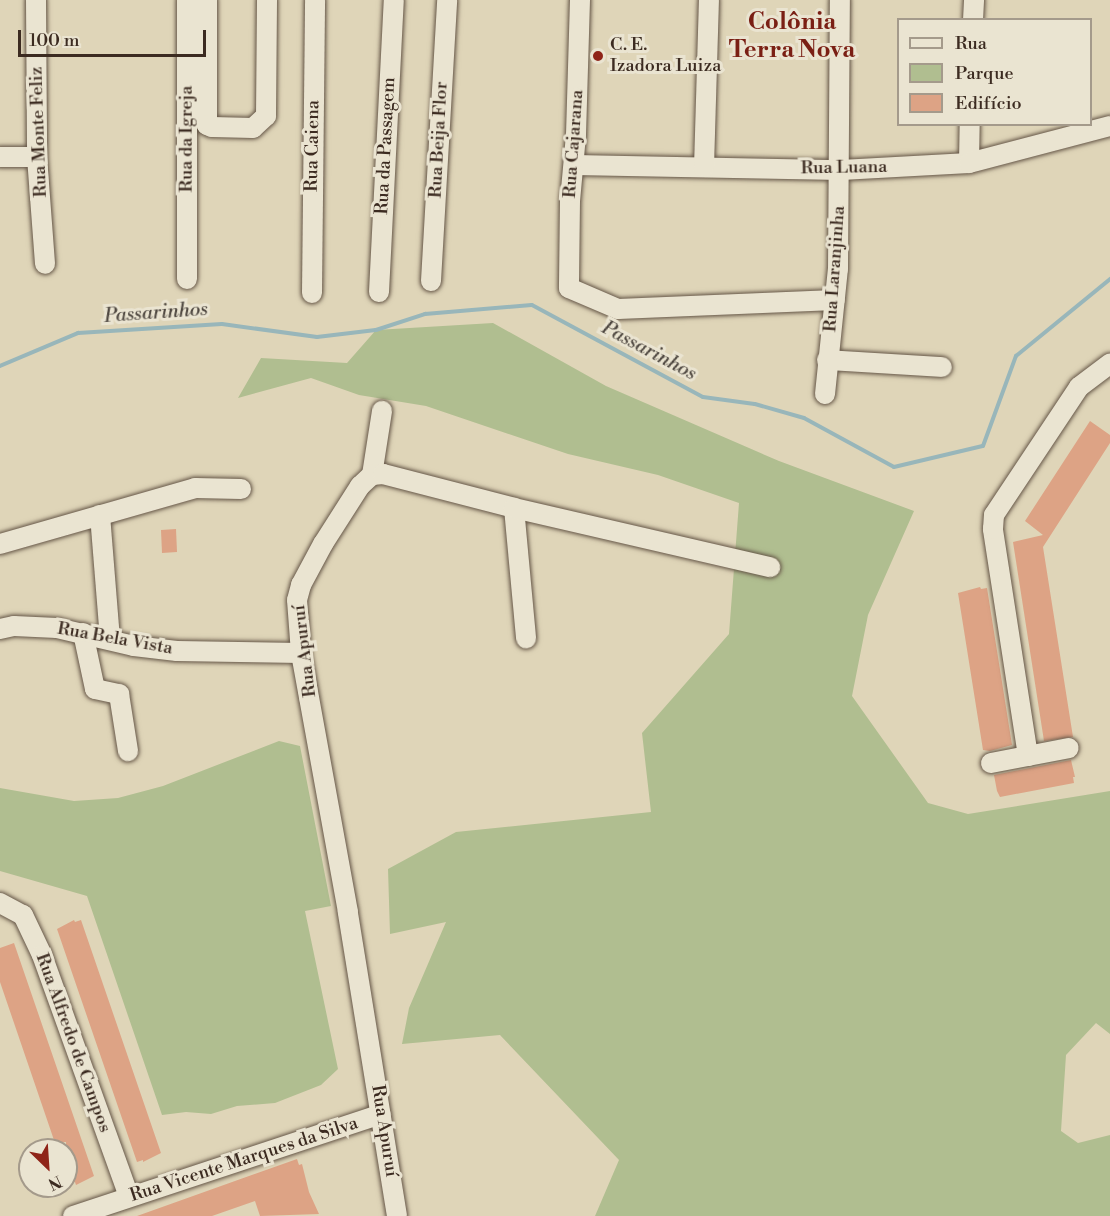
<!DOCTYPE html>
<html>
<head>
<meta charset="utf-8">
<style>
  body { margin:0 }
  #map { position:relative; width:1110px; height:1216px; overflow:hidden; background:#dfd5b8; font-family:"Libre Bodoni",serif }
  div>[style] { position:absolute }
  .green>* { inset:0; background:#b0be90 }
  .stream>* { height:4px; margin:-2px; padding:0 2px; transform-origin:2px; border-radius:2px; background:#98b6ba }
  .building>* { inset:0; background:#dda385 }
  .roads { filter:drop-shadow(0 0 2px #655647) drop-shadow(0 0 2px #655647) }
  .minor>* { height:20px; margin:-10px; padding:0 10px; transform-origin:10px; border-radius:10px; background:#eae4d1 }
  .dots>* { width:16px; height:16px; translate:-50% -50%; box-sizing:border-box; border:3px solid #eae4d1; border-radius:50% }
  span { translate:-50% -50%; white-space:nowrap; text-align:center; line-height:1.15; -webkit-text-stroke:6px #eae4d1; paint-order:stroke }
  .poi-label { font-size:18px; color:#3c2b21 }
  .left { translate:0 -50%; text-align:left }
  .street-label { font-size:18px; color:#3c2b21 }
  .water-label { font-size:20px; color:#4e4740; font-style:italic }
  .district-label { font-size:24px; color:#7a1f14; font-weight:700 }
  .legend { position:absolute; left:897px; top:18px; width:195px; height:108px; box-sizing:border-box; background:#eae4d1; border:2px solid #a49a8b; margin:0; padding:8px 10px; list-style:none; font-size:18px; color:#3c2b21 }
  .legend li { display:flex; align-items:center; gap:12px; height:30px }
  .legend b { width:30px; border:2px solid #a49a8b }
  .north { position:absolute; left:18px; top:1138px; width:60px; height:60px; box-sizing:border-box; background:#eae4d1; border:2px solid #a49a8b; border-radius:50%; rotate:155deg; font-size:16px; font-weight:700; line-height:24px; text-align:center; color:#3c2b21 }
  .north::after { content:''; display:block; margin:auto; width:21px; height:27px; background:#8f2418; clip-path:polygon(50% 0,100% 100%,50% 72%,0 100%) }
  .scale { position:absolute; left:18px; top:30px; width:188px; height:27px; box-sizing:border-box; border:3px solid #3c2b21; border-top:0; padding-left:8px; font-size:18px; line-height:21px; white-space:nowrap; color:#3c2b21; -webkit-text-stroke:4px #eae4d1; paint-order:stroke }
</style>
</head>
<body>
<div id="map">
  <div class="green">
    <div style="clip-path:polygon(493px 323px,606px 386px,779px 461px,914px 511px,868px 615px,852px 696px,928px 803px,968px 814px,1110px 791px,1110px 1034px,1096px 1023px,1066px 1055px,1061px 1131px,1078px 1143px,1110px 1135px,1110px 1216px,595px 1216px,619px 1160px,500px 1035px,402px 1044px,409px 1008px,446px 922px,390px 934px,388px 869px,456px 832px,651px 812px,642px 733px,729px 634px,739px 503px,658px 475px,568px 454px,426px 406px,359px 395px,311px 378px,238px 398px,261px 358px,347px 363px,376px 330px)"></div>
    <div style="clip-path:polygon(279px 741px,300px 746px,331px 906px,305px 911px,338px 1069px,321px 1085px,275px 1103px,237px 1106px,211px 1114px,186px 1112px,162px 1115px,87px 896px,0 871px,0 788px,74px 801px,118px 798px,163px 786px)"></div>
  </div>
  <div class="stream">
    <div style="left:0;top:366px;width:85px;rotate:-22.9deg"></div>
    <div style="left:78px;top:333px;width:144px;rotate:-3.6deg"></div>
    <div style="left:222px;top:324px;width:96px;rotate:7.8deg"></div>
    <div style="left:317px;top:337px;width:59px;rotate:-6.8deg"></div>
    <div style="left:376px;top:330px;width:52px;rotate:-18.1deg"></div>
    <div style="left:425px;top:314px;width:107px;rotate:-4.8deg"></div>
    <div style="left:532px;top:305px;width:194px;rotate:28.3deg"></div>
    <div style="left:703px;top:397px;width:52px;rotate:7.7deg"></div>
    <div style="left:755px;top:404px;width:51px;rotate:15.9deg"></div>
    <div style="left:804px;top:418px;width:102px;rotate:28.6deg"></div>
    <div style="left:894px;top:467px;width:91px;rotate:-13.3deg"></div>
    <div style="left:983px;top:446px;width:96px;rotate:-69.9deg"></div>
    <div style="left:1016px;top:356px;width:122px;rotate:-39.3deg"></div>
  </div>
  <div class="building">
    <div style="clip-path:polygon(1090px 421px,1110px 435px,1110px 443px,1043px 547px,1073px 737px,1044px 741px,1013px 542px,1043px 535px,1025px 521px)"></div>
    <div style="clip-path:polygon(176px 529px,177px 552px,162px 553px,161px 530px)"></div>
    <div style="clip-path:polygon(980px 587px,981px 589px,987px 588px,1012px 745px,990px 751px,983px 750px,958px 593px)"></div>
    <div style="clip-path:polygon(1071px 760px,1075px 777px,1073px 777px,1074px 783px,1000px 797px,997px 791px,994px 775px)"></div>
    <div style="clip-path:polygon(74px 920px,75px 922px,81px 920px,161px 1153px,143px 1162px,143px 1160px,137px 1162px,57px 929px)"></div>
    <div style="clip-path:polygon(14px 943px,94px 1176px,76px 1185px,75px 1182px,69px 1184px,66px 1175px,66px 1142px,55px 1143px,0 982px,0 948px)"></div>
    <div style="clip-path:polygon(297px 1159px,299px 1165px,302px 1164px,309px 1192px,319px 1214px,260px 1216px,255px 1201px,212px 1216px,137px 1216px)"></div>
  </div>
  <div class="roads">
    <div class="minor">
      <div style="left:36px;top:0;width:157px;rotate:89.6deg"></div>
      <div style="left:37px;top:157px;width:107px;rotate:85.7deg"></div>
      <div style="left:207px;top:0;width:125px;rotate:90deg"></div>
      <div style="left:207px;top:125px;width:5px;rotate:22deg"></div>
      <div style="left:212px;top:127px;width:41px;rotate:1.4deg"></div>
      <div style="left:253px;top:128px;width:18px;rotate:-43deg"></div>
      <div style="left:266px;top:116px;width:116px;rotate:-89.5deg"></div>
      <div style="left:580px;top:0;width:135px;rotate:91.7deg"></div>
      <div style="left:576px;top:135px;width:66px;rotate:95.2deg"></div>
      <div style="left:570px;top:201px;width:87px;rotate:90.7deg"></div>
      <div style="left:569px;top:288px;width:53px;rotate:23.2deg"></div>
      <div style="left:618px;top:309px;width:217px;rotate:-2.4deg"></div>
      <div style="left:973px;top:20px;width:20px;rotate:-87deg"></div>
      <div style="left:0;top:157px;width:37px"></div>
      <div style="left:969px;top:163px;width:39px;rotate:-89deg"></div>
      <div style="left:574px;top:165px;width:267px;rotate:1.1deg"></div>
      <div style="left:841px;top:170px;width:128px;rotate:-3.1deg"></div>
      <div style="left:969px;top:163px;width:146px;rotate:-14.7deg"></div>
      <div style="left:704px;top:167px;width:167px;rotate:-88.3deg"></div>
      <div style="left:187px;top:279px;width:279px;rotate:-90deg"></div>
      <div style="left:431px;top:281px;width:281px;rotate:-86.7deg"></div>
      <div style="left:379px;top:292px;width:292px;rotate:-87.1deg"></div>
      <div style="left:312px;top:293px;width:293px;rotate:-89.4deg"></div>
      <div style="left:827px;top:360px;width:115px;rotate:3.5deg"></div>
      <div style="left:825px;top:394px;width:126px;rotate:-84.1deg"></div>
      <div style="left:838px;top:269px;width:269px;rotate:-89.6deg"></div>
      <div style="left:372px;top:475px;width:65px;rotate:-81.1deg"></div>
      <div style="left:514px;top:508px;width:131px;rotate:84.7deg"></div>
      <div style="left:100px;top:515px;width:125px;rotate:85.4deg"></div>
      <div style="left:0;top:544px;width:203px;rotate:-16deg"></div>
      <div style="left:195px;top:488px;width:46px;rotate:1.2deg"></div>
      <div style="left:0;top:629px;width:14px;rotate:-12deg"></div>
      <div style="left:14px;top:626px;width:43px;rotate:2.7deg"></div>
      <div style="left:57px;top:628px;width:79px;rotate:13.2deg"></div>
      <div style="left:134px;top:646px;width:43px;rotate:6.6deg"></div>
      <div style="left:177px;top:651px;width:124px;rotate:0.9deg"></div>
      <div style="left:83px;top:633px;width:57px;rotate:77.9deg"></div>
      <div style="left:95px;top:689px;width:25px;rotate:12deg"></div>
      <div style="left:119px;top:694px;width:58px;rotate:81deg"></div>
      <div style="left:1028px;top:756px;width:230px;rotate:-98.8deg"></div>
      <div style="left:993px;top:529px;width:14px;rotate:-86deg"></div>
      <div style="left:994px;top:515px;width:154px;rotate:-56.4deg"></div>
      <div style="left:1079px;top:387px;width:39px;rotate:-37deg"></div>
      <div style="left:991px;top:763px;width:79px;rotate:-10.9deg"></div>
      <div style="left:0;top:903px;width:26px;rotate:28deg"></div>
      <div style="left:23px;top:915px;width:44px;rotate:64.6deg"></div>
      <div style="left:42px;top:955px;width:257px;rotate:70.2deg"></div>
      <div style="left:73px;top:1216px;width:324px;rotate:-18.3deg"></div>
      <div style="left:397px;top:1216px;width:308px;rotate:-99.2deg"></div>
      <div style="left:348px;top:912px;width:263px;rotate:-100.3deg"></div>
      <div style="left:301px;top:653px;width:53px;rotate:-94.3deg"></div>
      <div style="left:297px;top:600px;width:16px;rotate:-75deg"></div>
      <div style="left:301px;top:585px;width:47px;rotate:-61.8deg"></div>
      <div style="left:323px;top:544px;width:69px;rotate:-57.5deg"></div>
      <div style="left:360px;top:486px;width:16px;rotate:-43deg"></div>
      <div style="left:372px;top:475px;width:11px;rotate:-5deg"></div>
      <div style="left:383px;top:474px;width:135px;rotate:14.5deg"></div>
      <div style="left:514px;top:508px;width:263px;rotate:13deg"></div>
    </div>
  </div>
  <div class="dots">
    <div style="left:598px;top:56px;background:#8f2418"></div>
  </div>
  <div class="poi-label">
    <span class="left" style="left:610px;top:56px">C. E.<br>Izadora Luiza</span>
  </div>
  <div class="street-label">
    <span style="left:39px;top:132px;rotate:-92deg">Rua Monte Feliz</span>
    <span style="left:187px;top:139px;rotate:-90deg">Rua da Igreja</span>
    <span style="left:439px;top:140px;rotate:-87deg">Rua Beija Flor</span>
    <span style="left:574px;top:144px;rotate:-86deg">Rua Cajarana</span>
    <span style="left:313px;top:146px;rotate:-89deg">Rua Caiena</span>
    <span style="left:386px;top:146px;rotate:-87deg">Rua da Passagem</span>
    <span style="left:844px;top:168px;rotate:-1deg">Rua Luana</span>
    <span style="left:835px;top:269px;rotate:-86deg">Rua Laranjinha</span>
    <span style="left:115px;top:639px;rotate:10deg">Rua Bela Vista</span>
    <span style="left:305px;top:651px;rotate:-97deg">Rua Apuruí</span>
    <span style="left:73px;top:1043px;rotate:70deg">Rua Alfredo de Campos</span>
    <span style="left:384px;top:1131px;rotate:81deg">Rua Apuruí</span>
    <span style="left:244px;top:1160px;rotate:-18deg">Rua Vicente Marques da Silva</span>
  </div>
  <div class="water-label">
    <span style="left:156px;top:313px;rotate:-4deg">Passarinhos</span>
    <span style="left:649px;top:351px;rotate:28deg">Passarinhos</span>
  </div>
  <div class="district-label">
    <span style="left:792px;top:37px">Colônia<br>Terra Nova</span>
  </div>
  <ul class="legend">
  <li><b style="height:8px;background:#eae4d1"></b>Rua</li>
  <li><b style="height:16px;background:#b0be90"></b>Parque</li>
  <li><b style="height:16px;background:#dda385"></b>Edifício</li>
  </ul>
  <div class="north">N</div>
  <div class="scale">100 m</div>
</div>
</body>
</html>
